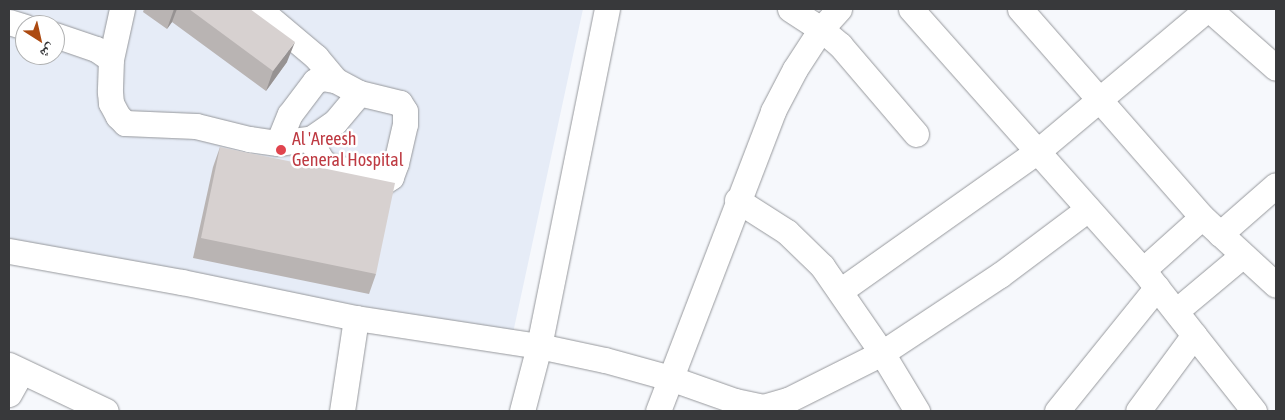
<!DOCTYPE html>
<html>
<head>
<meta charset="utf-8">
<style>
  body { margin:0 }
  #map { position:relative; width:1285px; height:420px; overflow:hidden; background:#f6f8fc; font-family:"Asap Condensed","Noto Naskh Arabic",sans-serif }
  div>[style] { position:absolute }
  .built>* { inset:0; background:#e6ecf7 }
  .roads { filter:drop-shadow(0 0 1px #96989c) drop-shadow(0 0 1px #96989c) }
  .minor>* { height:25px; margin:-12.5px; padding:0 12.5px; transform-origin:12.5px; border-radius:12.5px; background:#fff }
  .wall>* { inset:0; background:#b9b4b3 }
  .shaded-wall>* { inset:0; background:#969292 }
  .building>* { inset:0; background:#d7d1d0 }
  .dots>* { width:14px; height:14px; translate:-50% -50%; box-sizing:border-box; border:2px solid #fff; border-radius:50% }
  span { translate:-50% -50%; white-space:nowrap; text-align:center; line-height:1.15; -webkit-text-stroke:5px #fff; paint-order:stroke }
  .health-label { font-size:18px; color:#be3a42 }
  .left { translate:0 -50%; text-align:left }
  .frame { position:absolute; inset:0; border:10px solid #38393b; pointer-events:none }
  .north { position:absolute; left:15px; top:15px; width:50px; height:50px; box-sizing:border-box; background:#fff; border:1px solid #afb0b1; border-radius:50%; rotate:145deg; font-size:14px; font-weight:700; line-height:20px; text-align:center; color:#38393b }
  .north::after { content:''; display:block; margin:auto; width:18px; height:22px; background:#ac4a11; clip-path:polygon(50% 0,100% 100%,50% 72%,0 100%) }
</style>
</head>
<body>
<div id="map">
  <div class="built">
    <div style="clip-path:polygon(evenodd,9px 9px,583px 9px,513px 333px,9px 244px,9px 9px,25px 25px,55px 25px,55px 55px,25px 55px,25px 25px)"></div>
  </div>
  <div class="roads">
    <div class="minor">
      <div style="left:122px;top:9px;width:51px;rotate:102.4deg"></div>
      <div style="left:111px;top:59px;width:33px;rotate:92deg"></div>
      <div style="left:110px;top:92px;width:11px;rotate:85deg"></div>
      <div style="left:111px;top:103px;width:15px;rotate:62deg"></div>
      <div style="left:118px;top:116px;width:10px;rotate:45deg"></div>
      <div style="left:125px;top:123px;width:71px;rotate:2.4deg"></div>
      <div style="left:196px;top:126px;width:55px;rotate:13.8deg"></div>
      <div style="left:249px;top:139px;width:29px;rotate:8deg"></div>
      <div style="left:278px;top:143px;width:34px;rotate:-8deg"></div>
      <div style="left:312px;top:138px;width:28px;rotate:-35deg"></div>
      <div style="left:335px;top:122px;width:38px;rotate:-50deg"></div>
      <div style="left:259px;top:9px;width:75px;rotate:40.1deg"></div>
      <div style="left:316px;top:57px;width:30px;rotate:50deg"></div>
      <div style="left:335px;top:80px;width:27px;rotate:28deg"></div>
      <div style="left:359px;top:93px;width:42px;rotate:13.7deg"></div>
      <div style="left:400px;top:103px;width:9px;rotate:58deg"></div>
      <div style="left:405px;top:111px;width:13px;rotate:90deg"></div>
      <div style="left:405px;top:124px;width:40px;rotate:103deg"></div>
      <div style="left:396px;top:163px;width:15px;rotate:110deg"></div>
      <div style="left:391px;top:177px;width:7px;rotate:146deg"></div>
      <div style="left:385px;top:181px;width:63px;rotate:-164.4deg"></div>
      <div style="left:324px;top:164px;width:13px;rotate:-122deg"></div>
      <div style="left:317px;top:153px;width:16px;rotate:-108deg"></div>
      <div style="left:790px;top:9px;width:37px;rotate:33deg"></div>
      <div style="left:821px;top:29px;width:25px;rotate:40deg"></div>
      <div style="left:840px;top:45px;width:117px;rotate:49.5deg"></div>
      <div style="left:911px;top:9px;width:349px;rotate:48.4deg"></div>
      <div style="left:1143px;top:270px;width:83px;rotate:51.9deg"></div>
      <div style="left:1194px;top:335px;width:94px;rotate:126.4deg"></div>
      <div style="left:1020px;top:9px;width:276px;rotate:48.8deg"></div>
      <div style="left:1202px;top:217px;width:100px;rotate:42.6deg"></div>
      <div style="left:1209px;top:9px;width:89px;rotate:41.4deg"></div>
      <div style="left:9px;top:22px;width:17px;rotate:17deg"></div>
      <div style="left:55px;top:35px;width:43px;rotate:18.9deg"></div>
      <div style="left:96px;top:49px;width:18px;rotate:34deg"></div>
      <div style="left:278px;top:143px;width:31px;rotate:-68deg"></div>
      <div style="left:290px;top:114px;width:41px;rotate:-52.9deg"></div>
      <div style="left:315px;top:81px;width:8px;rotate:-23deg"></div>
      <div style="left:322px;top:78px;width:13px;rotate:9deg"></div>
      <div style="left:737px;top:200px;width:59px;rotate:32.6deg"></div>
      <div style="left:787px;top:232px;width:49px;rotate:44.2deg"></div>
      <div style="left:822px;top:266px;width:106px;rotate:55.4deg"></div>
      <div style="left:882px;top:353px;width:68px;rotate:58.9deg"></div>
      <div style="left:1220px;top:234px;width:74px;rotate:-41.2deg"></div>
      <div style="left:9px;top:251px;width:176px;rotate:10.2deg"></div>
      <div style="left:182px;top:282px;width:178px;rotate:11.7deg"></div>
      <div style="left:356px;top:318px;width:185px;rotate:8.7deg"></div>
      <div style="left:539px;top:346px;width:67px;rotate:12deg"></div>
      <div style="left:605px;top:360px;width:67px;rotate:15.5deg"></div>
      <div style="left:670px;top:378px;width:69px;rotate:19.5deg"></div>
      <div style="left:735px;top:401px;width:29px;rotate:12deg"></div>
      <div style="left:763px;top:407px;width:26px;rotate:-16deg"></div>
      <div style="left:788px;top:400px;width:105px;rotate:-26.6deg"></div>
      <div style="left:882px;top:353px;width:141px;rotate:-33.5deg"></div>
      <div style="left:1000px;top:275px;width:110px;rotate:-36.9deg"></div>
      <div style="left:1143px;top:270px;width:79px;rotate:-41.9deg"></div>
      <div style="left:840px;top:291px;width:242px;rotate:-35.3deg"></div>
      <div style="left:1038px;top:151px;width:221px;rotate:-40deg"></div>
      <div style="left:1176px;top:311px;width:87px;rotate:-39.9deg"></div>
      <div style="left:1194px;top:335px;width:97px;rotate:51.7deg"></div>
      <div style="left:9px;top:365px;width:107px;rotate:25.4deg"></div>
      <div style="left:9px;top:394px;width:25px;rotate:-61deg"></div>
      <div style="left:342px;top:411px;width:94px;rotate:-81.4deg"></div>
      <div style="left:522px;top:411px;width:67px;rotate:-75.3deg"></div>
      <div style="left:539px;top:346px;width:344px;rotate:-78.6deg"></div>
      <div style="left:658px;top:411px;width:321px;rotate:-69deg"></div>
      <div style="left:773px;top:111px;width:47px;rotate:-62.4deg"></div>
      <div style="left:795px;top:69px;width:48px;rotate:-57deg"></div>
      <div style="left:821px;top:29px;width:27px;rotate:-48deg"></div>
      <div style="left:1057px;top:411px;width:159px;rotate:-51.1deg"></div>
    </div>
  </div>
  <div class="wall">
    <div style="clip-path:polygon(144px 9px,250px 9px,287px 62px,266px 91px,172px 22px,167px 29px,143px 12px)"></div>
    <div style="clip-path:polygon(220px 147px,376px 274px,369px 294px,193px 258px,213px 167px)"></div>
  </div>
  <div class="shaded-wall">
    <div style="clip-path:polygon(174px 9px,177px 9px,172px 22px,167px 29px)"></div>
    <div style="clip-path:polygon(295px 42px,287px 62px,266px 91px,273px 71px)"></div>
  </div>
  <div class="building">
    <div style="clip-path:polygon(189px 9px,250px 9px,295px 42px,273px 71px)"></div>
    <div style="clip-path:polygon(220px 147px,395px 183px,376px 274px,201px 238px)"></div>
  </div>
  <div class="dots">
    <div style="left:281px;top:150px;background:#e0444e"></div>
  </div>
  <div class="health-label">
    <span class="left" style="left:292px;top:150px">Al 'Areesh<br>General Hospital</span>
  </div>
  <div class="frame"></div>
  <div class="north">ش</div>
</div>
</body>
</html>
